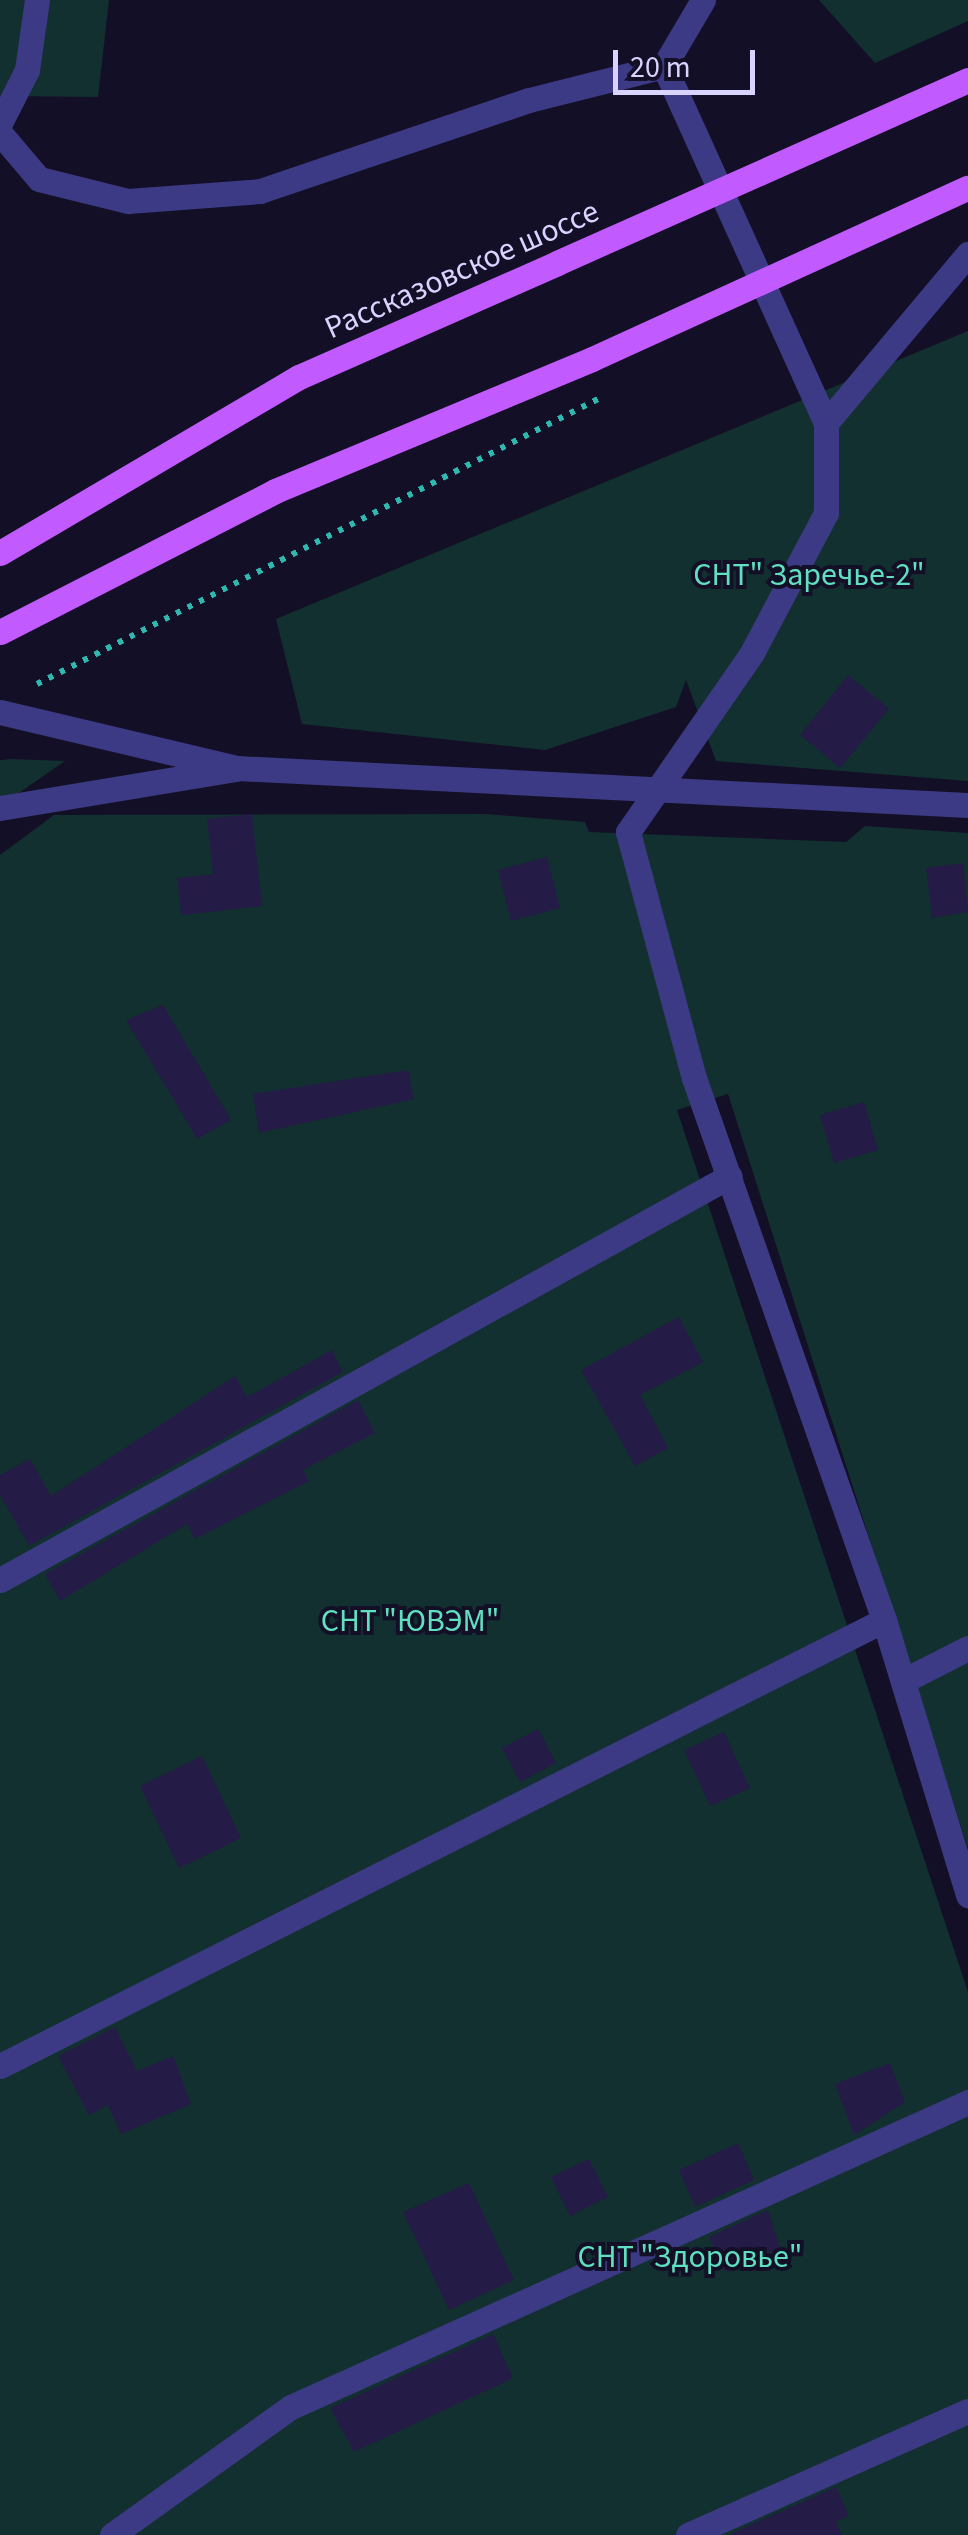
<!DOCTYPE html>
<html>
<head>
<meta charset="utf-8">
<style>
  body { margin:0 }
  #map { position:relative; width:968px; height:2535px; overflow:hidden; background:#130f26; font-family:"Source Sans 3",sans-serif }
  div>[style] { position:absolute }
  .green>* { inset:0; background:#12302f }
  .building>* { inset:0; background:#241b47 }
  .path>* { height:6px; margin-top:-3px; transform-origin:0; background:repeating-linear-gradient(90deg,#2fb8b0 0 5px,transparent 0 13px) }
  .lane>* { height:25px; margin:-12.5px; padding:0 12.5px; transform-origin:12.5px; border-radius:12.5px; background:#3d3a85 }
  .street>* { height:25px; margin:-12.5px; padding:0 12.5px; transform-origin:12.5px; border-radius:12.5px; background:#3d3a85 }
  .primary>* { height:25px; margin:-12.5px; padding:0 12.5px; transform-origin:12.5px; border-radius:12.5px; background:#c25bff }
  .primary-bridge>* { height:25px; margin:-12.5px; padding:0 12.5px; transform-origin:12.5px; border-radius:12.5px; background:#c25bff }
  span { translate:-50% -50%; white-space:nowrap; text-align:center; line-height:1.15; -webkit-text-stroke:8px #130f26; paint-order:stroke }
  .street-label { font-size:32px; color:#d9d4ff }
  .park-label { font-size:32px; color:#5fe0c0 }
  .scale { position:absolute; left:613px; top:50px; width:142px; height:45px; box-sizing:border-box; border:5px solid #d9d4ff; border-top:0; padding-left:12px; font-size:30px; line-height:35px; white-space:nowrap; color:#d9d4ff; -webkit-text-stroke:8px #130f26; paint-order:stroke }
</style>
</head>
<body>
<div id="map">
  <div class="green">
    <div style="clip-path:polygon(0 0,109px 0,98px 97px,0 96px)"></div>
    <div style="clip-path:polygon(819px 0,968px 0,968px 21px,875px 63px)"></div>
    <div style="clip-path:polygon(968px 331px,968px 781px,716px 761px,686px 680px,676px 707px,545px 750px,302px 724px,276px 619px)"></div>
    <div style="clip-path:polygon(0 760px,11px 759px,65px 761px,0 806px)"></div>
    <div style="clip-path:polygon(486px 814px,585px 822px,589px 832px,846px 842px,865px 826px,968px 833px,968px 1849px,728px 1094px,677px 1110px,968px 1992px,968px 2535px,0 2535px,0 855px,54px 815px)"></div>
  </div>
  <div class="building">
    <div style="clip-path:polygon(848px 675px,889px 709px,840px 768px,800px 735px)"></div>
    <div style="clip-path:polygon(252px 814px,262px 906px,181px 915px,177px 878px,213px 874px,207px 819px)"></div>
    <div style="clip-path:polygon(547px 857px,560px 908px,511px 921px,498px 870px)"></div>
    <div style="clip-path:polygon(963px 863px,968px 912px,932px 918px,926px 868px)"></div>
    <div style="clip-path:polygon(163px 1005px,231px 1120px,197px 1139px,126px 1020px)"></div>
    <div style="clip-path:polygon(408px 1070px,414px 1099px,259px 1133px,253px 1094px)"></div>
    <div style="clip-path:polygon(864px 1102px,878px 1150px,834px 1163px,820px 1115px)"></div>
    <div style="clip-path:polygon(679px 1317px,703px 1362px,640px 1395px,668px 1448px,635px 1466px,581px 1370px)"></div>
    <div style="clip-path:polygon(332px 1350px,343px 1372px,29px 1546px,0 1495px,0 1475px,30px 1459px,51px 1496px,235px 1376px,247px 1397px)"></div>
    <div style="clip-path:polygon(358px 1400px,375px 1433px,303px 1470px,309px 1481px,195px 1539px,187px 1524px,60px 1601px,45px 1574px)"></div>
    <div style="clip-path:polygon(538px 1729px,556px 1763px,520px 1782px,502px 1748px)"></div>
    <div style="clip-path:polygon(724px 1732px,750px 1788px,710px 1806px,684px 1750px)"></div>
    <div style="clip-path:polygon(202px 1756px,241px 1838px,179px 1868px,140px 1786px)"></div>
    <div style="clip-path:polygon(115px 2027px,137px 2071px,173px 2056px,191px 2104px,121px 2134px,108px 2105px,89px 2115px,58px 2056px)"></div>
    <div style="clip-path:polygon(890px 2063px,905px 2102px,854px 2135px,835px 2084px)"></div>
    <div style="clip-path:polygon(738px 2143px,754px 2180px,695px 2207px,679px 2170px)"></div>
    <div style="clip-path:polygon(589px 2159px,608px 2197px,570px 2216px,551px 2177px)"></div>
    <div style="clip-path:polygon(469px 2183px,514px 2280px,449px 2310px,403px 2212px)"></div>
    <div style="clip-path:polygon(768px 2210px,780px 2248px,725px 2272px,709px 2237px)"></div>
    <div style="clip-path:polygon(493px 2334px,513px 2378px,354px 2452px,330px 2408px)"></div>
    <div style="clip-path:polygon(836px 2487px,849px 2516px,836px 2521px,842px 2535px,728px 2535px)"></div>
  </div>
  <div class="path">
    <div style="left:37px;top:684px;width:631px;rotate:-26.93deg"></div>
  </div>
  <div class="lane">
    <div style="left:0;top:123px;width:59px;rotate:-63deg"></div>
    <div style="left:27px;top:70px;width:71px;rotate:-81.9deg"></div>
    <div style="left:0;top:133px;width:60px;rotate:49.7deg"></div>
    <div style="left:39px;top:179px;width:92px;rotate:13.9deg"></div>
    <div style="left:128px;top:201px;width:132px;rotate:-4.3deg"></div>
    <div style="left:260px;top:191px;width:284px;rotate:-18.7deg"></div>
    <div style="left:529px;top:100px;width:139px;rotate:-14.1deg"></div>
    <div style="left:826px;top:423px;width:221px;rotate:-50deg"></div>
    <div style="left:0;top:808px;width:239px;rotate:-9.4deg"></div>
    <div style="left:0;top:1580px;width:834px;rotate:-28.96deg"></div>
    <div style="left:903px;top:1681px;width:73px;rotate:-26.9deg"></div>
    <div style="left:0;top:2066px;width:990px;rotate:-26.77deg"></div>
    <div style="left:112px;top:2535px;width:220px;rotate:-35.6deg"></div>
    <div style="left:291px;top:2407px;width:743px;rotate:-24.25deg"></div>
    <div style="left:688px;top:2535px;width:306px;rotate:-23.9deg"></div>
  </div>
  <div class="street">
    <div style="left:703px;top:0;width:77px;rotate:120.6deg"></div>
    <div style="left:664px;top:66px;width:392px;rotate:65.6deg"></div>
    <div style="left:826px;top:423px;width:90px;rotate:90deg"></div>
    <div style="left:826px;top:513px;width:158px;rotate:117.9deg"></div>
    <div style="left:752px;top:653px;width:218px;rotate:124.7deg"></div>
    <div style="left:628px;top:832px;width:255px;rotate:75deg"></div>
    <div style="left:694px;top:1078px;width:574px;rotate:70.68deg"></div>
    <div style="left:884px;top:1620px;width:288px;rotate:73deg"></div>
    <div style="left:0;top:712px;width:244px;rotate:13.3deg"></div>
    <div style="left:237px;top:768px;width:732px;rotate:2.9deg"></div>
  </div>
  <div class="primary">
    <div style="left:0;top:553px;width:347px;rotate:-30.5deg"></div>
    <div style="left:299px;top:377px;width:282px;rotate:-23.8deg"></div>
    <div style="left:0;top:632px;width:309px;rotate:-27.1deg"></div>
    <div style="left:275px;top:491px;width:343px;rotate:-22.6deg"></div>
  </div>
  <div class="primary-bridge">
    <div style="left:557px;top:263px;width:450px;rotate:-24deg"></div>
    <div style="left:592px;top:359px;width:413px;rotate:-24.5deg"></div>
  </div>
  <div class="street-label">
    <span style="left:462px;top:270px;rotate:-24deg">Рассказовское шоссе</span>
  </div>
  <div class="park-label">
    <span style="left:809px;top:575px">СНТ" Заречье-2"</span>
    <span style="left:410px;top:1621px">СНТ "ЮВЭМ"</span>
    <span style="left:690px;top:2257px">СНТ "Здоровье"</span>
  </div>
  <div class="scale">20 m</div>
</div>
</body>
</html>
